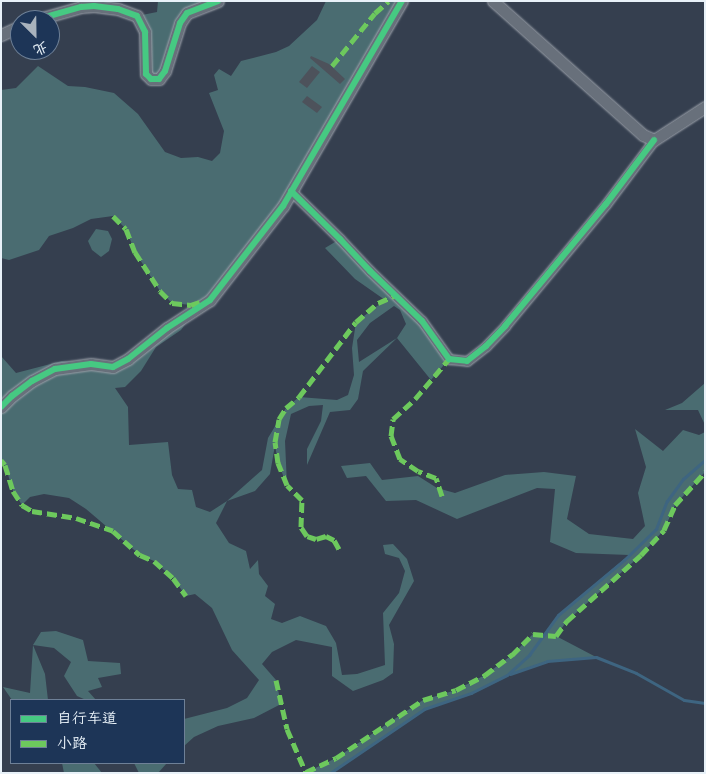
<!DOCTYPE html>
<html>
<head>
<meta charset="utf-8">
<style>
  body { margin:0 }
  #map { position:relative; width:706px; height:774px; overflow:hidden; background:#353f4f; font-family:Mynerve,"LXGW WenKai TC",sans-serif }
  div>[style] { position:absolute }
  .green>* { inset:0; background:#4a6c71 }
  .stream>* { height:3px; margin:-1.5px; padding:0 1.5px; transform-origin:1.5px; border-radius:1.5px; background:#3e6581 }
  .building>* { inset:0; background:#4d525b }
  .roads { filter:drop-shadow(0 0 1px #9aa0a9) drop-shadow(0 0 1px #9aa0a9) }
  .minor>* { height:9px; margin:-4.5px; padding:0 4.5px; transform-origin:4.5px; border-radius:4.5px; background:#68707b }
  .tertiary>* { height:11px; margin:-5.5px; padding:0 5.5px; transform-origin:5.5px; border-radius:5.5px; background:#68707b }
  .quiet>* { height:5px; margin-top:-2.5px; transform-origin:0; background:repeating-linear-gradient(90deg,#6dc95d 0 10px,transparent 0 15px) }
  .cycleway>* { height:6px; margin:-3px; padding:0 3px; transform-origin:3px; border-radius:3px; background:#46c982 }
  span { translate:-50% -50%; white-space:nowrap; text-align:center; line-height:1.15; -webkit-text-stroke:4px #1d3557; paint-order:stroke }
  .frame { position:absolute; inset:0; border:2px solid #e8f1f8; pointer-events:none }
  .legend { position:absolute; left:10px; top:699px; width:175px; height:65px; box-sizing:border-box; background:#1d3557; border:1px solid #6e8097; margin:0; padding:6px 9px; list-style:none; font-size:15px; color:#e8f1f8 }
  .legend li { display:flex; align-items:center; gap:10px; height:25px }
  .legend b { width:25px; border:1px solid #6e8097 }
  .north { position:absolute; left:10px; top:10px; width:50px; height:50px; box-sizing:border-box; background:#1d3557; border:1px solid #6e8097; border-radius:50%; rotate:157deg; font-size:14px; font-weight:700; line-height:20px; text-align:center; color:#e8f1f8 }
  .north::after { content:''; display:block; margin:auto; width:18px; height:22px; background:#a9b3bd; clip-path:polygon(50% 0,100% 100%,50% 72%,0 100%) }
</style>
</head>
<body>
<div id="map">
  <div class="green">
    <div style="clip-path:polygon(158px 1px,218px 1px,187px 13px,165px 71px,151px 79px,146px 42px,137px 16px,157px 12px)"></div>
    <div style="clip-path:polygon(326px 1px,402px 1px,283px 206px,210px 300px,191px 305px,172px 303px,160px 291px,135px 252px,126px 229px,113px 216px,91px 219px,73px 228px,49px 236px,39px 250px,9px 260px,1px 258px,1px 90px,16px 88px,38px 66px,68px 86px,85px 87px,114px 93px,138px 114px,165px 152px,181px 158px,198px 157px,212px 161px,220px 153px,224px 131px,209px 93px,218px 90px,214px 75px,219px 69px,231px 76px,241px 61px,276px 52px,289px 46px,317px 20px)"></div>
    <div style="clip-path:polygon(96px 229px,108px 231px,112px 239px,109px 251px,101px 257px,92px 250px,88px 241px)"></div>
    <div style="clip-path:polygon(evenodd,340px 239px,399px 299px,449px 359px,431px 380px,397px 338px,363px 371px,358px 399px,350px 410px,330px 412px,307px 465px,307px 449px,321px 421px,323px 405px,309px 406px,291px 414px,285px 441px,287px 485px,278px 463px,275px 445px,270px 474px,255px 491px,227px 501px,216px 523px,229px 543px,246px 551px,250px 569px,258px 560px,259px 574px,268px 586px,265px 596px,275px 604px,271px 619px,282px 623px,300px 616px,326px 626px,336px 643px,342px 675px,357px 674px,385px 665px,383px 613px,399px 593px,405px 571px,399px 558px,385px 554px,383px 545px,393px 544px,407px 559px,414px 581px,389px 625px,394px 644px,393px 673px,383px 680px,353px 691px,332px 676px,332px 647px,296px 640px,272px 652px,262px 664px,276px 680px,281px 704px,254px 718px,218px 726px,194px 737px,184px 746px,184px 719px,227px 708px,247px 698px,259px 680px,232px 650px,212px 608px,195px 594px,186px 596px,173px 578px,154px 561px,140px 555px,86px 509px,69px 498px,44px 494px,30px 497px,22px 505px,13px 491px,5px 465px,1px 467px,1px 356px,16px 373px,62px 361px,113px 367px,194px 312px,181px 330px,156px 347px,141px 371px,125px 387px,115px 388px,128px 407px,129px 445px,168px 442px,172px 475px,178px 489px,192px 490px,196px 507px,210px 512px,227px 501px,262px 470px,268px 438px,286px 408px,299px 397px,337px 400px,348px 395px,354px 375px,352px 348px,356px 322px,385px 300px,355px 279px,325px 248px,340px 239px,394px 306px,400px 310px,406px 324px,397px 338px,359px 362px,357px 340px,370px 323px,394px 306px)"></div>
    <div style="clip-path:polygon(705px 383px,705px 425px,698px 410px,665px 410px,682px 403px)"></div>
    <div style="clip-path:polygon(635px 429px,663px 451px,683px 430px,699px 435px,705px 432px,705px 472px,675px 505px,664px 530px,641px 555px,567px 621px,556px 636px,596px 657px,547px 661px,507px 675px,471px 693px,424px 709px,330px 773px,305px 773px,336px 758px,423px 700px,456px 690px,485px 675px,512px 655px,533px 634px,544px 634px,558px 615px,629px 555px,576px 553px,550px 542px,555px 489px,537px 488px,457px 519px,416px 500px,386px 501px,366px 476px,347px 478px,341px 466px,370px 463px,382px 480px,418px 476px,437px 488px,455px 493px,505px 475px,544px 472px,576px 476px,567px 519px,589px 534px,633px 539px,645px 526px,638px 493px,646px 467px)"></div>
    <div style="clip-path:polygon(56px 631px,83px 640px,88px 661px,120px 663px,121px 674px,98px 678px,102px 687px,88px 691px,96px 700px,86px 700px,77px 696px,64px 676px,71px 662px,54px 648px,33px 645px,45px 674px,48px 700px,12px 700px,3px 687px,30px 693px,33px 645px,41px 632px)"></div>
    <div style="clip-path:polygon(62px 763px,94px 763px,102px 773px,64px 773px)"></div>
    <div style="clip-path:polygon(134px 763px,167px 763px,158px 773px,139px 773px)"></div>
  </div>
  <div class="stream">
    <div style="left:510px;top:674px;width:39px;rotate:-19deg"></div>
    <div style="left:547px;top:661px;width:49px;rotate:-4.7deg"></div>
    <div style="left:596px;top:657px;width:43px;rotate:21.8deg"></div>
    <div style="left:636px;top:673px;width:55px;rotate:29.4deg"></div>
    <div style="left:684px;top:700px;width:21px;rotate:8deg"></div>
    <div style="left:330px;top:773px;width:114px;rotate:-34.2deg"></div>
    <div style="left:424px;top:709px;width:50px;rotate:-18.8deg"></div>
    <div style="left:471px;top:693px;width:40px;rotate:-26.6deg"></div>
    <div style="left:507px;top:675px;width:30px;rotate:-42deg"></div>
    <div style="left:529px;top:655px;width:49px;rotate:-54.1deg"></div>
    <div style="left:558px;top:615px;width:86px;rotate:-39.8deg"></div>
    <div style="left:624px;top:560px;width:45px;rotate:-44.1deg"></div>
    <div style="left:656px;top:529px;width:30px;rotate:-69deg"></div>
    <div style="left:667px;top:501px;width:27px;rotate:-54deg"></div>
    <div style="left:683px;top:479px;width:29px;rotate:-41deg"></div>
  </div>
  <div class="building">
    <div style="clip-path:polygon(311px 56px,329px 64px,345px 79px,340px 84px,310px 58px)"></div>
    <div style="clip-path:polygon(312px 66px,320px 72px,307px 88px,299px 82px)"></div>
    <div style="clip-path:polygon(307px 96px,322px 107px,317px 113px,302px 102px)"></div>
  </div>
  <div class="roads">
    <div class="minor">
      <div style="left:291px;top:191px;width:69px;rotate:44.4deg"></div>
      <div style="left:340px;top:239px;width:44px;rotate:46.8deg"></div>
      <div style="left:370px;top:271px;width:72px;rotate:43.9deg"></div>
      <div style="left:422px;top:321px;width:47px;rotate:54.6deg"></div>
      <div style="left:449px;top:359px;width:18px;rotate:6deg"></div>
      <div style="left:467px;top:361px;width:24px;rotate:-38deg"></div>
      <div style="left:486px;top:346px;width:28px;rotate:-46deg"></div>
      <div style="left:505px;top:326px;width:158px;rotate:-50.4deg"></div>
      <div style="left:606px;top:204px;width:80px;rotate:-53.1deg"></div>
    </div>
    <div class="tertiary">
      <div style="left:493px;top:1px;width:201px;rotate:41.8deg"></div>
      <div style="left:643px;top:135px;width:12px;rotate:24deg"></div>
      <div style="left:654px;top:140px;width:61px;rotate:-32.9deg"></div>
      <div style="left:35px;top:20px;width:48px;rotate:-15.8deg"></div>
      <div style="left:81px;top:7px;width:13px;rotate:-4deg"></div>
      <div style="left:94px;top:6px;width:24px;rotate:7deg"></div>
      <div style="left:118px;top:9px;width:20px;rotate:20deg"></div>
      <div style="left:137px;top:16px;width:18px;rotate:63deg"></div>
      <div style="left:145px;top:32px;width:42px;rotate:88.6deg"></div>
      <div style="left:146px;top:74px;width:7px;rotate:45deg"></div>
      <div style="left:151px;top:79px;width:8px"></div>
      <div style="left:159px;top:79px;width:10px;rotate:-53deg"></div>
      <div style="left:165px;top:71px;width:50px;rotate:-72.6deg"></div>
      <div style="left:180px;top:23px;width:12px;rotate:-55deg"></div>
      <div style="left:187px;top:13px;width:33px;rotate:-21deg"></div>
      <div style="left:1px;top:35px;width:21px;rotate:-25deg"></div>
      <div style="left:1px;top:407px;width:16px;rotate:-45deg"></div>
      <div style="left:12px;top:396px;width:25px;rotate:-37deg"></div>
      <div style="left:32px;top:381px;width:26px;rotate:-28deg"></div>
      <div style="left:55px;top:369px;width:36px;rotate:-8deg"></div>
      <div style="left:91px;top:364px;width:22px;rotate:8deg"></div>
      <div style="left:113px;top:367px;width:17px;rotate:-28deg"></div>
      <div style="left:128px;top:359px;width:50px;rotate:-38.5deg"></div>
      <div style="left:167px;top:328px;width:51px;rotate:-33.1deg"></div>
      <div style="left:210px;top:300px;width:119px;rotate:-52.2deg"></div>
      <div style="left:283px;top:206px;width:237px;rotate:-59.9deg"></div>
    </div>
  </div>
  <div class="quiet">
    <div style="left:332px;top:66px;width:68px;rotate:-50.9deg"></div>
    <div style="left:375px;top:13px;width:18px;rotate:-41deg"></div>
    <div style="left:113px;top:216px;width:18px;rotate:45deg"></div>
    <div style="left:126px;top:229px;width:25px;rotate:69deg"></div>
    <div style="left:135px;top:252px;width:46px;rotate:57.3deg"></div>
    <div style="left:160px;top:291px;width:17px;rotate:45deg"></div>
    <div style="left:172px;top:303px;width:19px;rotate:6deg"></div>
    <div style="left:191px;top:305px;width:9px;rotate:-18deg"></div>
    <div style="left:1px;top:460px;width:6px;rotate:51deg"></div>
    <div style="left:5px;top:465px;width:27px;rotate:73deg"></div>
    <div style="left:13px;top:491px;width:17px;rotate:57deg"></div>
    <div style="left:22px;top:505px;width:12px;rotate:31deg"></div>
    <div style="left:32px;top:511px;width:45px;rotate:9deg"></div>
    <div style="left:76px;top:518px;width:39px;rotate:19deg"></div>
    <div style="left:113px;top:531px;width:36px;rotate:42deg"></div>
    <div style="left:140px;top:555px;width:15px;rotate:23deg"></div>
    <div style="left:154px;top:561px;width:25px;rotate:42deg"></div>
    <div style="left:173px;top:578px;width:22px;rotate:54deg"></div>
    <div style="left:442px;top:496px;width:19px;rotate:-108deg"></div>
    <div style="left:436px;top:478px;width:19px;rotate:-159deg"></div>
    <div style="left:418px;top:471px;width:22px;rotate:-146deg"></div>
    <div style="left:400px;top:459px;width:25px;rotate:-111deg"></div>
    <div style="left:391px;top:436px;width:17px;rotate:-83deg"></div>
    <div style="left:393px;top:419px;width:30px;rotate:-42deg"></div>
    <div style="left:415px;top:399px;width:52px;rotate:-49.6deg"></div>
    <div style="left:339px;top:549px;width:10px;rotate:-119deg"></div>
    <div style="left:334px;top:540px;width:9px;rotate:-153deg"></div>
    <div style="left:326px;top:536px;width:10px;rotate:163deg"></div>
    <div style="left:316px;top:539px;width:9px;rotate:-162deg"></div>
    <div style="left:307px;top:536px;width:11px;rotate:-124deg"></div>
    <div style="left:301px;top:527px;width:27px;rotate:-88deg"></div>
    <div style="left:302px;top:500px;width:21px;rotate:-135deg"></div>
    <div style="left:287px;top:485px;width:24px;rotate:-112deg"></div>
    <div style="left:278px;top:463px;width:21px;rotate:-98deg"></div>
    <div style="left:275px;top:442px;width:23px;rotate:-80deg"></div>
    <div style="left:279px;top:419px;width:13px;rotate:-58deg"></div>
    <div style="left:286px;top:408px;width:17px;rotate:-40deg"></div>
    <div style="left:299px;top:397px;width:94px;rotate:-52.8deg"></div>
    <div style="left:356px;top:322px;width:29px;rotate:-41deg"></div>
    <div style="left:378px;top:303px;width:20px;rotate:-24deg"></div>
    <div style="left:276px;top:680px;width:50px;rotate:77.3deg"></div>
    <div style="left:287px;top:729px;width:48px;rotate:66.6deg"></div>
    <div style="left:306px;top:772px;width:33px;rotate:-25deg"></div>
    <div style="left:336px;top:758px;width:105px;rotate:-33.7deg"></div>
    <div style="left:423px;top:700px;width:34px;rotate:-17deg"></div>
    <div style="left:456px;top:690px;width:33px;rotate:-27deg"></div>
    <div style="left:485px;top:675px;width:34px;rotate:-37deg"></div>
    <div style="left:512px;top:655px;width:30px;rotate:-45deg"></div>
    <div style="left:533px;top:634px;width:23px;rotate:5deg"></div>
    <div style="left:556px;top:636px;width:19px;rotate:-54deg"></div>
    <div style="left:567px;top:621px;width:99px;rotate:-41.7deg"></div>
    <div style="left:641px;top:555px;width:34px;rotate:-47deg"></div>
    <div style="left:664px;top:530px;width:27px;rotate:-66deg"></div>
    <div style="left:675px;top:505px;width:45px;rotate:-47.7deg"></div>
  </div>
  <div class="cycleway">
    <div style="left:35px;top:20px;width:48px;rotate:-15.8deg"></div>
    <div style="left:81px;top:7px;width:13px;rotate:-4deg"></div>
    <div style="left:94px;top:6px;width:24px;rotate:7deg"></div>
    <div style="left:118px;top:9px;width:20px;rotate:20deg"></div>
    <div style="left:137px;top:16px;width:18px;rotate:63deg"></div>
    <div style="left:145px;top:32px;width:42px;rotate:88.6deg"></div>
    <div style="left:146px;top:74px;width:7px;rotate:45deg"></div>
    <div style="left:151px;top:79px;width:8px"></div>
    <div style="left:159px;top:79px;width:10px;rotate:-53deg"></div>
    <div style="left:165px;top:71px;width:50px;rotate:-72.6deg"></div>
    <div style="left:180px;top:23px;width:12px;rotate:-55deg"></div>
    <div style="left:187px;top:13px;width:33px;rotate:-21deg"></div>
    <div style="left:291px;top:191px;width:69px;rotate:44.4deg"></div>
    <div style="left:340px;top:239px;width:44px;rotate:46.8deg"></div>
    <div style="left:370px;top:271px;width:72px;rotate:43.9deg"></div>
    <div style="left:422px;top:321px;width:47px;rotate:54.6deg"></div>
    <div style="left:449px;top:359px;width:18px;rotate:6deg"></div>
    <div style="left:467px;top:361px;width:24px;rotate:-38deg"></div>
    <div style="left:486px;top:346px;width:28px;rotate:-46deg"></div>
    <div style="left:505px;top:326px;width:158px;rotate:-50.4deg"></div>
    <div style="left:606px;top:204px;width:80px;rotate:-53.1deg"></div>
    <div style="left:1px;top:407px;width:16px;rotate:-45deg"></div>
    <div style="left:12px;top:396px;width:25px;rotate:-37deg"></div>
    <div style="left:32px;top:381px;width:26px;rotate:-28deg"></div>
    <div style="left:55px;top:369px;width:36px;rotate:-8deg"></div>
    <div style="left:91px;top:364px;width:22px;rotate:8deg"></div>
    <div style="left:113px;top:367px;width:17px;rotate:-28deg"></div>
    <div style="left:128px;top:359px;width:50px;rotate:-38.5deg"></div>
    <div style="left:167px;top:328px;width:51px;rotate:-33.1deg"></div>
    <div style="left:210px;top:300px;width:119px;rotate:-52.2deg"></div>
    <div style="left:283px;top:206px;width:237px;rotate:-59.9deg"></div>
  </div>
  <div class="frame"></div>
  <ul class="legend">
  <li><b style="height:6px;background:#46c982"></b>自行车道</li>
  <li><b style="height:6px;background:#6dc95d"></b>小路</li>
  </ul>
  <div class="north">北</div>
</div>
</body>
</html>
